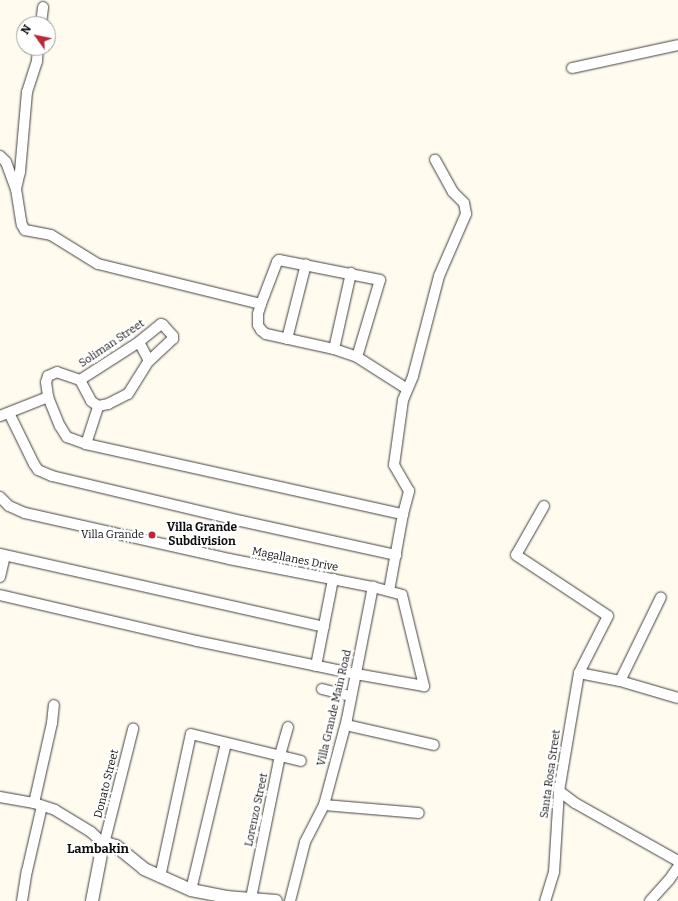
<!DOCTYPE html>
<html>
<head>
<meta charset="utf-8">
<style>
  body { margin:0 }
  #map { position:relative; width:678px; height:901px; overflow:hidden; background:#fffbef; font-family:Bitter,serif }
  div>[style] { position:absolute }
  .roads { filter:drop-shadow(0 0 1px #414141) drop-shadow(0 0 1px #414141) }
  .minor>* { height:10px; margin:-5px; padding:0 5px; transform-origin:5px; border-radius:5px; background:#fff }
  .tertiary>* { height:12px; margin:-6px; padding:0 6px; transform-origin:6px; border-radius:6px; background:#fff }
  .dots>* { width:11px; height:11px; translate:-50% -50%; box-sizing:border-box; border:2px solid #fff; border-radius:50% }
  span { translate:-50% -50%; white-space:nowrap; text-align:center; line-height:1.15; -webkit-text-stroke:4px #fff; paint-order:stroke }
  .street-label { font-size:11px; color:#0e0e0e }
  .poi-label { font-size:11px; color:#0e0e0e }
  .right { translate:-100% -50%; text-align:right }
  .neighbourhood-label { font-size:12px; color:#0e0e0e; font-weight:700 }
  .quarter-label { font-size:13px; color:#0e0e0e; font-weight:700 }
  .north { position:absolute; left:16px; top:16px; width:40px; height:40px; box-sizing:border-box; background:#fff; border:1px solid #9f9f9f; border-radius:50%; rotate:303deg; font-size:11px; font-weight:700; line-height:16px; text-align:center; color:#0e0e0e }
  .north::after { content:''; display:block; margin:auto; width:14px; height:18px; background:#bb2837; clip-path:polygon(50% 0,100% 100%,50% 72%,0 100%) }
</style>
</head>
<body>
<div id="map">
  <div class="roads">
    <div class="minor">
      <div style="left:41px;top:24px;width:17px;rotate:-83deg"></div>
      <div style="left:572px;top:68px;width:108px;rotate:-12.2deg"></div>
      <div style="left:0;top:156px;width:8px;rotate:45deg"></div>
      <div style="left:6px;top:162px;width:29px;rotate:70deg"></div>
      <div style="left:16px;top:189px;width:36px;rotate:81deg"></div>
      <div style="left:22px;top:225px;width:6px;rotate:59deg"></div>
      <div style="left:25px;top:230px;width:26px;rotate:11deg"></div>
      <div style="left:51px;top:235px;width:55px;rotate:31.7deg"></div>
      <div style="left:98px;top:264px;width:168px;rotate:13.8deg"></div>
      <div style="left:261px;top:304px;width:10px;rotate:107deg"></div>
      <div style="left:258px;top:314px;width:11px;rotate:90deg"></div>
      <div style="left:258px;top:325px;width:6px;rotate:59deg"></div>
      <div style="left:261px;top:330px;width:6px;rotate:39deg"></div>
      <div style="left:266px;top:334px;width:70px;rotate:12.4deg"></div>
      <div style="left:334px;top:349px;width:24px;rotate:19deg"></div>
      <div style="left:357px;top:357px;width:59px;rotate:32.6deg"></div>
      <div style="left:16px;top:189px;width:17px;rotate:-77deg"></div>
      <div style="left:20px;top:172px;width:80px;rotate:-85deg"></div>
      <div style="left:27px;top:92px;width:33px;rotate:-72deg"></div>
      <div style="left:37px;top:61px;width:13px;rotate:-86deg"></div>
      <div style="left:261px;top:304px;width:45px;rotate:-69.1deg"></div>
      <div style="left:277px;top:262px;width:3px;rotate:-45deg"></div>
      <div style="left:279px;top:260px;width:103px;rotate:11.2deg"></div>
      <div style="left:380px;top:280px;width:80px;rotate:106.6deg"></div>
      <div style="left:287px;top:339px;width:77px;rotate:-75.8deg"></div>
      <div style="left:139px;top:342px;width:21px;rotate:62deg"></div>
      <div style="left:334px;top:349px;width:78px;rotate:-77.4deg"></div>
      <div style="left:80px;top:380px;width:24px;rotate:62deg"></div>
      <div style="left:91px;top:401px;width:9px;rotate:36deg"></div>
      <div style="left:98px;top:406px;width:10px;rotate:-11deg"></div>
      <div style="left:108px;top:404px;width:22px;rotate:-27deg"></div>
      <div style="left:128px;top:394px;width:39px;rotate:-58deg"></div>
      <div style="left:149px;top:361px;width:33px;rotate:-43deg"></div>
      <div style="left:173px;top:339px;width:3px;rotate:-90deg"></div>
      <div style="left:173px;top:336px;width:15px;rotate:-132deg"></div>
      <div style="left:163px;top:325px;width:2px;rotate:-153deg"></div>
      <div style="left:161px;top:324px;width:28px;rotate:141deg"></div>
      <div style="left:139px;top:342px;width:70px;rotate:147.2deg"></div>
      <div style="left:80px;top:380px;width:24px;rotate:-161deg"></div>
      <div style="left:57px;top:372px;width:10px;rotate:156deg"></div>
      <div style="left:48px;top:376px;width:6px;rotate:108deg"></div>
      <div style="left:46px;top:382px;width:15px;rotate:82deg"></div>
      <div style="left:48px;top:397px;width:31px;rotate:68deg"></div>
      <div style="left:60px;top:426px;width:13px;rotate:58deg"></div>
      <div style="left:67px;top:437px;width:20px;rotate:20deg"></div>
      <div style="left:86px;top:444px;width:325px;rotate:12.5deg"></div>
      <div style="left:9px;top:413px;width:57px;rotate:63.9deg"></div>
      <div style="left:34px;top:464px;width:7px;rotate:56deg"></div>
      <div style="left:38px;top:470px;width:15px;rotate:23deg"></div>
      <div style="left:52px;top:476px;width:194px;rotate:13.4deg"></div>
      <div style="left:241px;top:521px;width:159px;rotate:12.4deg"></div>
      <div style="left:0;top:416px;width:52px;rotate:-21.6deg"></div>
      <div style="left:86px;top:444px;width:40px;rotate:-72deg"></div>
      <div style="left:0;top:497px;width:13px;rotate:45deg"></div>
      <div style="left:9px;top:506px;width:17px;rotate:24deg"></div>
      <div style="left:25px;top:513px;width:209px;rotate:12.7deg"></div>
      <div style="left:229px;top:559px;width:147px;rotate:11deg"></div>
      <div style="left:373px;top:587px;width:30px;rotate:15deg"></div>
      <div style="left:402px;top:595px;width:94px;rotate:76.4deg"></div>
      <div style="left:424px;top:686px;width:69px;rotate:-170deg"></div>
      <div style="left:356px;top:674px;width:162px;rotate:-168.3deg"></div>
      <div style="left:197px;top:641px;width:202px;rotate:-166.9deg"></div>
      <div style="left:544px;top:506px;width:56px;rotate:119.7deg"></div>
      <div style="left:516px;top:555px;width:110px;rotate:33.5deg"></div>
      <div style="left:608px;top:616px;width:64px;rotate:117deg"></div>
      <div style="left:579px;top:673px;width:120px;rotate:99.6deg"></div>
      <div style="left:559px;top:791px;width:81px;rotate:93.5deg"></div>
      <div style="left:554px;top:872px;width:30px;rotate:107deg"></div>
      <div style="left:0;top:554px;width:332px;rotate:12.7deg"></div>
      <div style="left:0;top:577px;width:22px;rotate:-77deg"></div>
      <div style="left:389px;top:591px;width:78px;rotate:-79.7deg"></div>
      <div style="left:403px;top:514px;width:24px;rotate:-75deg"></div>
      <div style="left:409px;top:491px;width:30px;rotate:-120deg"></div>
      <div style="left:394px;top:465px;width:66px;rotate:-82.1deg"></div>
      <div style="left:403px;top:400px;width:26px;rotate:-67deg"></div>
      <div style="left:413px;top:376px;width:103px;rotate:-75.4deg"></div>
      <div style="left:439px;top:276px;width:68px;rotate:-66.5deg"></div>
      <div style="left:466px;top:214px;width:11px;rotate:-100deg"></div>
      <div style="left:464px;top:203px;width:16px;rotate:-135deg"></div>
      <div style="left:453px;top:192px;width:37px;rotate:-119deg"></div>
      <div style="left:316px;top:666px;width:89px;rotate:-78.9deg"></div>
      <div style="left:579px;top:673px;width:42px;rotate:11deg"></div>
      <div style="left:620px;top:681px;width:60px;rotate:16.3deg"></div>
      <div style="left:620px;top:681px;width:93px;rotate:-64deg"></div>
      <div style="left:322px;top:689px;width:30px;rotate:14deg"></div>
      <div style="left:346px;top:725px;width:90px;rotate:12.8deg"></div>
      <div style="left:559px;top:791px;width:20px;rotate:37deg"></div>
      <div style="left:575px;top:803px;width:118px;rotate:29.4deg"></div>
      <div style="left:0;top:797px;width:35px;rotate:10deg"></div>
      <div style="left:34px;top:803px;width:22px;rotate:18deg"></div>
      <div style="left:55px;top:810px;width:42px;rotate:31.4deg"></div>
      <div style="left:91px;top:832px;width:18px;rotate:43deg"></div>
      <div style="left:104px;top:844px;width:119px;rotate:-75.8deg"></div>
      <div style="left:34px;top:803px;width:82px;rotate:-77.3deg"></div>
      <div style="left:52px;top:723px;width:18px;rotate:-84deg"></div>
      <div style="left:324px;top:805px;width:95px;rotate:4.8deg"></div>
      <div style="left:160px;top:877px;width:146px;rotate:-77.8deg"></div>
      <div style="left:191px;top:734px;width:113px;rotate:13.8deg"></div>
      <div style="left:191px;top:890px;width:151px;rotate:-76.6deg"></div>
      <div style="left:251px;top:898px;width:146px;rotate:-78.5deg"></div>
      <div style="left:280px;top:755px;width:29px;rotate:-74deg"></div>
      <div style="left:22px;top:901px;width:30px;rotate:-81deg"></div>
      <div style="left:27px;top:871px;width:67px;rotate:-77deg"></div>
      <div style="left:290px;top:901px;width:61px;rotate:-75.7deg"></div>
      <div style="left:305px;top:842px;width:42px;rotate:-62.8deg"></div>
      <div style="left:324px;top:805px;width:89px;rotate:-75deg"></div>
      <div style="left:347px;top:719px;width:135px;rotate:-78.9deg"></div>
      <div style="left:650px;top:901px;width:28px;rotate:-48deg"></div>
      <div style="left:669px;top:880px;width:16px;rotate:-55deg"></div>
    </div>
    <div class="tertiary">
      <div style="left:92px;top:901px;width:53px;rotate:-79.1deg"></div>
      <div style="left:102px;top:849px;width:5px;rotate:-68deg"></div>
      <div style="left:104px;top:844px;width:5px"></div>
      <div style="left:109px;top:844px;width:7px;rotate:16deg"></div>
      <div style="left:116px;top:846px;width:36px;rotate:39deg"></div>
      <div style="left:144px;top:869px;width:51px;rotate:24.1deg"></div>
      <div style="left:191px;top:890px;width:36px;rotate:11deg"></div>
      <div style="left:226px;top:897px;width:50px;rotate:4.6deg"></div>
    </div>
  </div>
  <div class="dots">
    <div style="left:152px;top:535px;background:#bb2837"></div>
  </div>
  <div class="street-label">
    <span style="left:112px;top:344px;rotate:-34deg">Soliman Street</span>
    <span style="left:295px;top:560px;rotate:11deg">Magallanes Drive</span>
    <span style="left:335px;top:708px;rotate:-77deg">Villa Grande Main Road</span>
    <span style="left:551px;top:774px;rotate:-82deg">Santa Rosa Street</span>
    <span style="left:107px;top:784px;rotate:-76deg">Donato Street</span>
    <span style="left:257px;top:810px;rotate:-78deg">Lorenzo Street</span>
  </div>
  <div class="poi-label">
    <span class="right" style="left:144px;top:535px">Villa Grande</span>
  </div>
  <div class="neighbourhood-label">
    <span style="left:202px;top:535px">Villa Grande<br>Subdivision</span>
  </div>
  <div class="quarter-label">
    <span style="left:98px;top:849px">Lambakin</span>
  </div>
  <div class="north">N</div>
</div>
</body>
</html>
